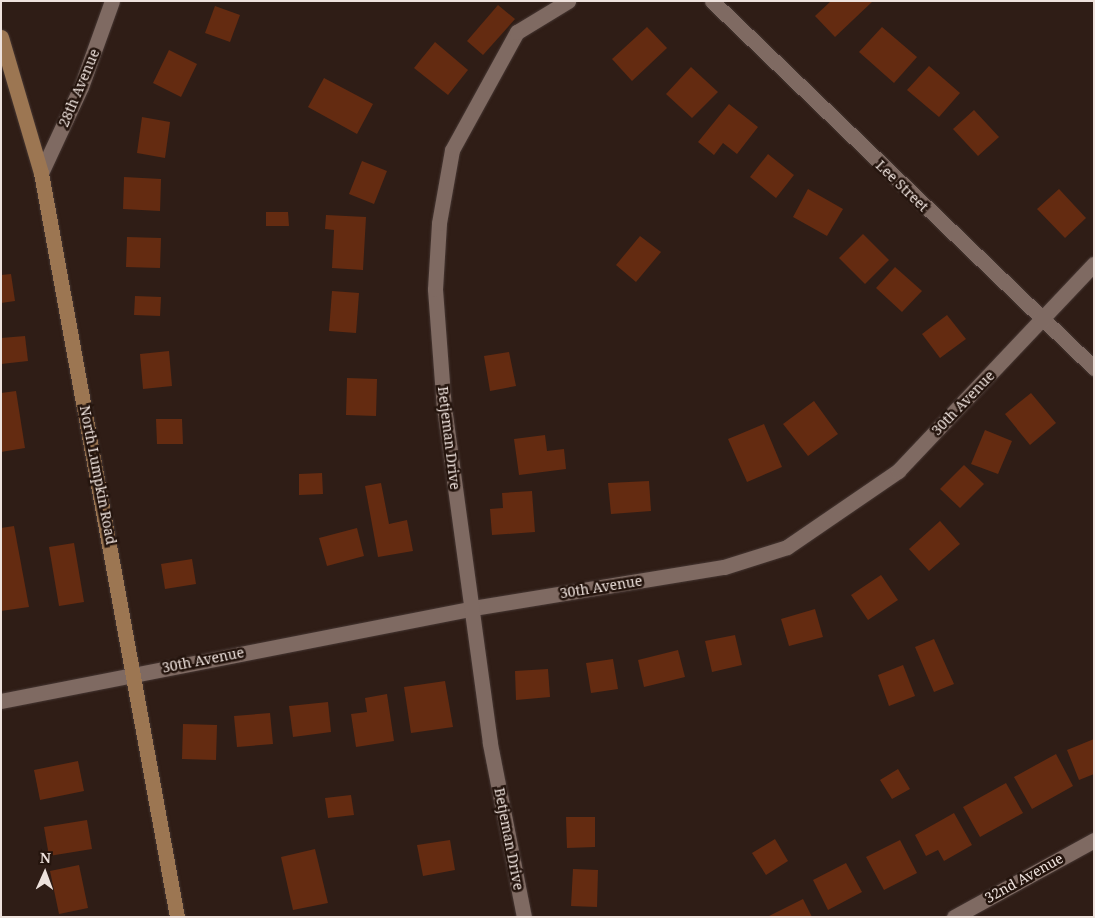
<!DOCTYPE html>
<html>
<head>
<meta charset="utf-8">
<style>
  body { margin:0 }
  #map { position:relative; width:1095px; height:918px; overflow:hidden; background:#2f1d16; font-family:"Noto Serif",serif }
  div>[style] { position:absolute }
  .building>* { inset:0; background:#642b11 }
  .roads { filter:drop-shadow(0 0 1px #463733) drop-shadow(0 0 1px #463733) }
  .street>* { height:15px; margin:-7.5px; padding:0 7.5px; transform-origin:7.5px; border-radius:7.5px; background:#7f6a62 }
  .secondary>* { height:15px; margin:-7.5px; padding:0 7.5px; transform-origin:7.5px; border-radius:7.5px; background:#9c7652 }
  span { translate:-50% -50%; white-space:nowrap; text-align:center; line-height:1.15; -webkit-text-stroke:5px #24140d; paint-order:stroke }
  .street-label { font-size:14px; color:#eee2dd }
  .frame { position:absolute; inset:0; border:2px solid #eee2dd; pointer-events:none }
  .north { position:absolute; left:20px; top:848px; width:50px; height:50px; -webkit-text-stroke:4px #24140d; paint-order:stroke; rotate:2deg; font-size:14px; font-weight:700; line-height:20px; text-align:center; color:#eee2dd }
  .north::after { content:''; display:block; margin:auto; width:18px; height:22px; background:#eee2dd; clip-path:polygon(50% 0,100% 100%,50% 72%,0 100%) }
</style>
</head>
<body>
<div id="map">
  <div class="building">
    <div style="clip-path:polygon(831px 1px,873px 1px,835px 37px,815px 16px)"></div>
    <div style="clip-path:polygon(498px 5px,515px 19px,483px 55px,467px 41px)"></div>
    <div style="clip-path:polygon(215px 6px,240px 15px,230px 42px,205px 33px)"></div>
    <div style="clip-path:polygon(647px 27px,667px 48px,632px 81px,612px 59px)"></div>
    <div style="clip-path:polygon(882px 27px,917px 57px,894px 83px,859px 52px)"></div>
    <div style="clip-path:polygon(435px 42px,468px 70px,448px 95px,414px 68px)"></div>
    <div style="clip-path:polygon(169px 50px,197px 64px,181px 97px,153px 83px)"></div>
    <div style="clip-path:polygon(929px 66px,960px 93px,939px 117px,907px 90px)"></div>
    <div style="clip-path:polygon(691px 67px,718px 92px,692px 118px,666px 94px)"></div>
    <div style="clip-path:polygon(324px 78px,373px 104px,357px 134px,308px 107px)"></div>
    <div style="clip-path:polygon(729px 104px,758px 127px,737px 154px,723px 143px,714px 155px,698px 142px)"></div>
    <div style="clip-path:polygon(974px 110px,999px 137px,978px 156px,953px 129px)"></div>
    <div style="clip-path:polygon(142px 117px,170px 122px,165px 158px,137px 153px)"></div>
    <div style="clip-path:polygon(768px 154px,794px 175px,776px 198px,750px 177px)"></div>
    <div style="clip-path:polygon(362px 161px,387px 171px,374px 204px,349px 194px)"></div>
    <div style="clip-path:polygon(124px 177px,161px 179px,160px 211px,123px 209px)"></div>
    <div style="clip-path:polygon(808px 189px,843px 209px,827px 236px,793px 217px)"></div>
    <div style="clip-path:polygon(1059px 189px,1086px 218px,1065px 238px,1037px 209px)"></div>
    <div style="clip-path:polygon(266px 212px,288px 212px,289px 226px,266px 226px)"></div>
    <div style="clip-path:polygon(326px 215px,366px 217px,363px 270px,332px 268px,334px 230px,325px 229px)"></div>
    <div style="clip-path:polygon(863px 234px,889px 260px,865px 284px,839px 258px)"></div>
    <div style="clip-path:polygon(640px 236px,661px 252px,636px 282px,616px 265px)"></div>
    <div style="clip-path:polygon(127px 237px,161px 238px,160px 268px,126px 267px)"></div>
    <div style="clip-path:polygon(895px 267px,922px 291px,902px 312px,876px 288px)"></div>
    <div style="clip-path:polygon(11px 274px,15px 301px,1px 303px,1px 275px)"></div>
    <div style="clip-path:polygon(332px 291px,359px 293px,356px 333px,329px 331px)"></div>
    <div style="clip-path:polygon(135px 296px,161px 297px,160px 316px,134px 315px)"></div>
    <div style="clip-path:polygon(947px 315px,966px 339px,940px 358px,922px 334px)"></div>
    <div style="clip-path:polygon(25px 336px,28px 361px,1px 364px,1px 338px)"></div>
    <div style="clip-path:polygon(169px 351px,172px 386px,143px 389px,140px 354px)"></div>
    <div style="clip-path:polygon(509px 352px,516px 386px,490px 391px,484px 356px)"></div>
    <div style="clip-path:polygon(347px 378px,377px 379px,376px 416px,346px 415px)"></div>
    <div style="clip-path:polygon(16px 391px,25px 448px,1px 452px,1px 393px)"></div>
    <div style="clip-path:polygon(1031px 393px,1056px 423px,1030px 445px,1005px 414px)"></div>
    <div style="clip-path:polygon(814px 401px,838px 434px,808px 456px,783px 424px)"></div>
    <div style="clip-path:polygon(156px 419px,182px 419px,183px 444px,157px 444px)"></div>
    <div style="clip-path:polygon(764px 424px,782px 467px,747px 482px,728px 439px)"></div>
    <div style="clip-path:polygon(985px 430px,1012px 441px,998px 474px,971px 464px)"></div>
    <div style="clip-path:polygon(545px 435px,547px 451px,564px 449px,566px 469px,519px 475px,514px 439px)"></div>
    <div style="clip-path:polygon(964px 465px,984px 484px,960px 508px,940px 489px)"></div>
    <div style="clip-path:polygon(322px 473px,323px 494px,299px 495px,299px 474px)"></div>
    <div style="clip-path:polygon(649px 481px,651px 511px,611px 514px,608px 483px)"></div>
    <div style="clip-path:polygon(381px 483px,389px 524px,407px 520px,413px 551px,378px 557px,365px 486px)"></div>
    <div style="clip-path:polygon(532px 491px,535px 532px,492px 535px,490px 509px,503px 508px,502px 493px)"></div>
    <div style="clip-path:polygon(940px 521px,960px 544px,929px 571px,909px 549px)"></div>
    <div style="clip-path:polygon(14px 526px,29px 607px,1px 611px,1px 528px)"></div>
    <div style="clip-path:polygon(357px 528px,364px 556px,327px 566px,319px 538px)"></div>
    <div style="clip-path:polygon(74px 543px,84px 602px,59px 606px,49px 547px)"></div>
    <div style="clip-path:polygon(192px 559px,196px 584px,165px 589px,161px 564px)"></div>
    <div style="clip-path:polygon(881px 575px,898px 600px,868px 620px,851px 595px)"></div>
    <div style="clip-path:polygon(815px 609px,823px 637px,789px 646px,781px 619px)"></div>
    <div style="clip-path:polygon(735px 635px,742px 665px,712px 672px,705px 641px)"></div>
    <div style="clip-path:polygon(934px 639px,954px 684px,934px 692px,915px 647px)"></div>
    <div style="clip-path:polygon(678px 650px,685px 677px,644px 687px,638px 660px)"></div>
    <div style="clip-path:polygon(613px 659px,618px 689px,591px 693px,586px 663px)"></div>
    <div style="clip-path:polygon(903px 665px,915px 696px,889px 706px,878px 675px)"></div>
    <div style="clip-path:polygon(548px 669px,550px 697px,516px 700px,515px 671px)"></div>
    <div style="clip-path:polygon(445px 681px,453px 727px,411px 733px,404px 687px)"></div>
    <div style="clip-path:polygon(387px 694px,394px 741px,356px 747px,351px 714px,367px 712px,365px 698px)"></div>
    <div style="clip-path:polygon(328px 702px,331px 732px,293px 737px,289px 706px)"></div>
    <div style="clip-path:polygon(270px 713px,273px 744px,237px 747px,234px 716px)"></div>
    <div style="clip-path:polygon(183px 724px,217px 725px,216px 760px,182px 759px)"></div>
    <div style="clip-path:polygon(1094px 739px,1094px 774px,1079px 780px,1067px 750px)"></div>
    <div style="clip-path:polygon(1056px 754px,1073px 786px,1032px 809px,1014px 777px)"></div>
    <div style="clip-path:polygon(78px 761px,84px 791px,40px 800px,34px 770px)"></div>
    <div style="clip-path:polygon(898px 769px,910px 789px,892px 799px,880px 780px)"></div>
    <div style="clip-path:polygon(1006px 783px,1023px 813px,980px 837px,963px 807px)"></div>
    <div style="clip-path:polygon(351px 795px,354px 815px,328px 818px,325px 798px)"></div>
    <div style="clip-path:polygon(954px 813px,972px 845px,944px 861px,938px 850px,926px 856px,915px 835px)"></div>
    <div style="clip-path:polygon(566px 817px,595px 817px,595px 847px,567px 848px)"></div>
    <div style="clip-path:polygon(87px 820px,92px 849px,49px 856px,44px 827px)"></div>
    <div style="clip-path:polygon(775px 839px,788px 861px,766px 875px,752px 853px)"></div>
    <div style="clip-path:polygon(450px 840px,455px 870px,423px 876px,417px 845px)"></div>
    <div style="clip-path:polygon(900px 840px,917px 873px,884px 890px,866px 857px)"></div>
    <div style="clip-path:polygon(315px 849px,328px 903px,293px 910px,281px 857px)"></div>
    <div style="clip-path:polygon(846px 863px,862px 892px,828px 910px,813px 880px)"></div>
    <div style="clip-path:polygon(79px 865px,88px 908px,59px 914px,50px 871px)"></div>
    <div style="clip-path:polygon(573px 869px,598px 870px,597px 907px,571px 906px)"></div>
    <div style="clip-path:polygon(803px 899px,812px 917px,767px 917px)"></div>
  </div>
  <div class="roads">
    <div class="street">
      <div style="left:712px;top:1px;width:530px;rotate:43.85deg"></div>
      <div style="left:41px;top:173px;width:95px;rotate:-65.1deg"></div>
      <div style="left:81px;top:87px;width:91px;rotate:-70.2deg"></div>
      <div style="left:1px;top:701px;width:481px;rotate:-11.1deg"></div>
      <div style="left:473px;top:608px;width:254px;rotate:-9.3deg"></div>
      <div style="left:724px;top:567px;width:66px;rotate:-17.6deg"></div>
      <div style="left:787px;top:547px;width:135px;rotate:-34.4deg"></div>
      <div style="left:898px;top:471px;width:285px;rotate:-46.6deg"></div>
      <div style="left:524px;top:917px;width:177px;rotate:-101.1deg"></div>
      <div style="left:490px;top:743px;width:337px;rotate:-97.8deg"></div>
      <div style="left:444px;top:409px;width:120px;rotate:-94.3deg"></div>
      <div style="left:435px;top:289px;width:66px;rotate:-86.5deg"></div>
      <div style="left:439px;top:223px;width:74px;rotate:-79.9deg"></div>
      <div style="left:452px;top:150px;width:135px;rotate:-61.2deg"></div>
      <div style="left:517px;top:32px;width:60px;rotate:-31.3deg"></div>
      <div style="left:954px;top:917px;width:160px;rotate:-28.8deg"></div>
    </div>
    <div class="secondary">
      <div style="left:1px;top:37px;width:142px;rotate:73.6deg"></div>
      <div style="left:41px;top:173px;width:756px;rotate:79.64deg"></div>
    </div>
  </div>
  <div class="street-label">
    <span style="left:79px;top:88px;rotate:-67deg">28th Avenue</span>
    <span style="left:902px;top:186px;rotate:44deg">Lee Street</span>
    <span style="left:963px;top:403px;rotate:-46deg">30th Avenue</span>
    <span style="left:449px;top:438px;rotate:83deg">Betjeman Drive</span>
    <span style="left:98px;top:475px;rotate:79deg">North Lumpkin Road</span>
    <span style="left:601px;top:587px;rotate:-9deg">30th Avenue</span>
    <span style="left:203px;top:660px;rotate:-11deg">30th Avenue</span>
    <span style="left:509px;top:839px;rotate:79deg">Betjeman Drive</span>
    <span style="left:1024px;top:878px;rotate:-29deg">32nd Avenue</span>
  </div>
  <div class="frame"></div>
  <div class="north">N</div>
</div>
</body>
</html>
